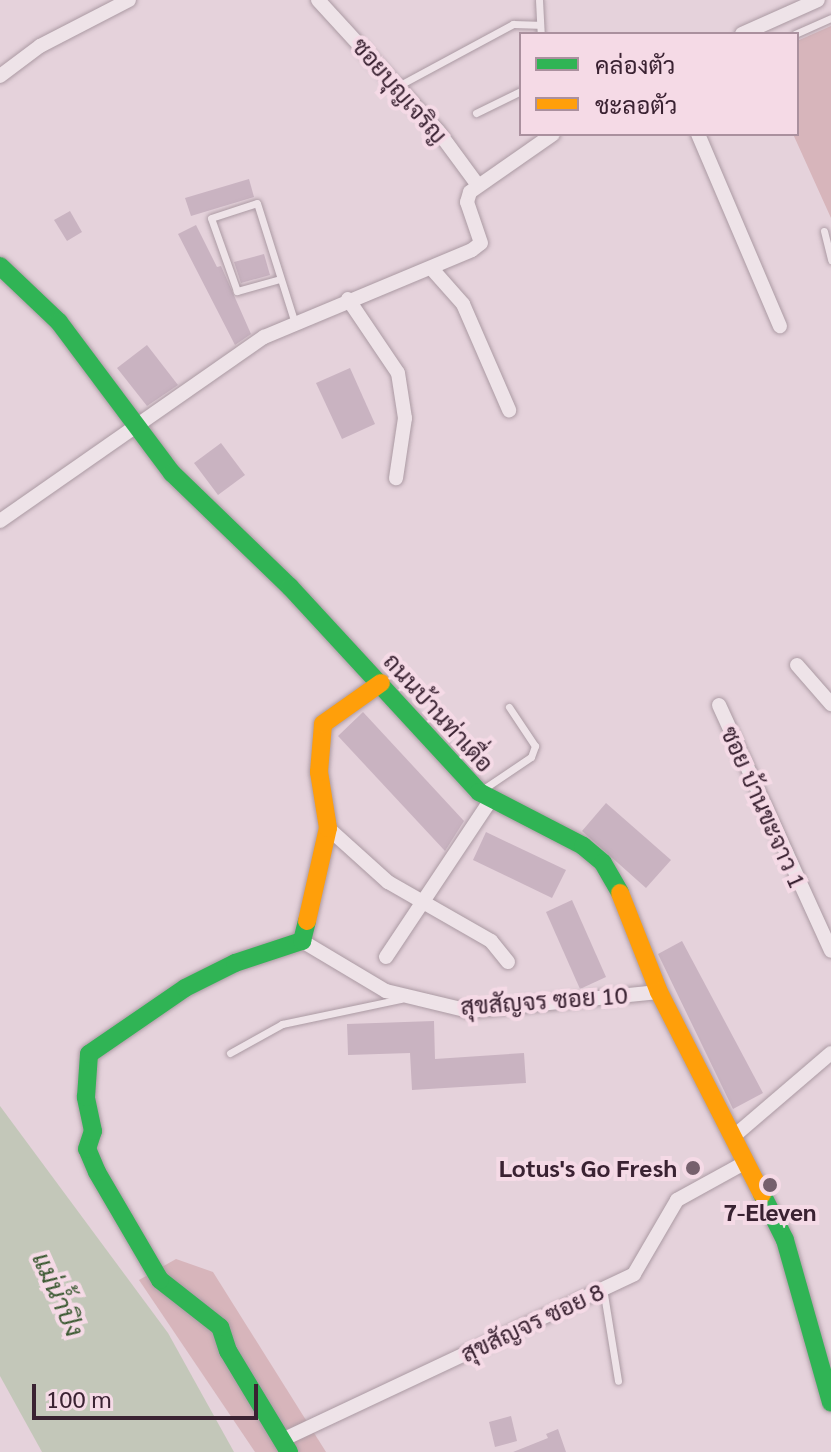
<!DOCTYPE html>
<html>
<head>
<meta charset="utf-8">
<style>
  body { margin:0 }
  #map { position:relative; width:831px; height:1452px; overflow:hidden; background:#e5d2db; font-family:Georgia,Sarabun,serif }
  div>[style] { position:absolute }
  .green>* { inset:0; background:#d7b5bb }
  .water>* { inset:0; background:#c3c7b9 }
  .building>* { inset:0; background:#c9b3c1 }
  .roads { filter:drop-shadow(0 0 2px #ab9aa3) drop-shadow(0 0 2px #ab9aa3) }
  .lane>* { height:7px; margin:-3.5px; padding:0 3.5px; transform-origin:3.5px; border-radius:3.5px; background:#eee3e8 }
  .street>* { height:14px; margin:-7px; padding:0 7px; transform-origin:7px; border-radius:7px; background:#eee3e8 }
  .fast>* { height:18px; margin:-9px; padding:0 9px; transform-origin:9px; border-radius:9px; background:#30b455 }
  .slow>* { height:18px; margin:-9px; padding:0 9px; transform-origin:9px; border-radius:9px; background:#ff9f0a }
  .dots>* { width:22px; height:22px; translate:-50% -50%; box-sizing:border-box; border:4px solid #f5dae6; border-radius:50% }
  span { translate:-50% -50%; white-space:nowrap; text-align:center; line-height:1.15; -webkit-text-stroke:8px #f5dae6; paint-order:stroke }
  .street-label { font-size:24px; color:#3a2232 }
  .poi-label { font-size:24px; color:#3a2232; font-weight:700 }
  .right { translate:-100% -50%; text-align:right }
  .water-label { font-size:26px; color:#3b5932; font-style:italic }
  .legend { position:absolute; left:519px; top:32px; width:280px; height:104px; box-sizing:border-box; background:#f5dae6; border:2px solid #aa909e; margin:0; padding:10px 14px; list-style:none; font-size:24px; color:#3a2232 }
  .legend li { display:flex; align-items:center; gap:16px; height:40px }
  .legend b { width:40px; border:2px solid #aa909e }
  .scale { position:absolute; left:32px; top:1384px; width:226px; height:36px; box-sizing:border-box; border:4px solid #3a2232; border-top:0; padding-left:10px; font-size:24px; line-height:28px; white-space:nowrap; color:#3a2232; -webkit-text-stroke:6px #f5dae6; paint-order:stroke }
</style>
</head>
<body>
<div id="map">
  <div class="green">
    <div style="clip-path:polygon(831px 26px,831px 218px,793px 134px,797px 134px,797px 41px)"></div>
    <div style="clip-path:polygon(176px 1259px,213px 1272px,326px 1452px,255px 1452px,139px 1280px)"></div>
  </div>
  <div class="water">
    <div style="clip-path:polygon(0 1106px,168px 1333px,234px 1452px,42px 1452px,0 1376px)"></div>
  </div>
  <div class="building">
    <div style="clip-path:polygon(249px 179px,254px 197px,191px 216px,185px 198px)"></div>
    <div style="clip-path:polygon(70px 211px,82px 232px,67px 241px,54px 220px)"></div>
    <div style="clip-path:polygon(196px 225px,217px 267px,221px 266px,251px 334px,235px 345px,178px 234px)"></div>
    <div style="clip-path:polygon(264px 254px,270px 275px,241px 283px,234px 262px)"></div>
    <div style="clip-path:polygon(147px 345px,178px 385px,147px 406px,117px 368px)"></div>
    <div style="clip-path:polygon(350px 368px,375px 424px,342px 439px,316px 383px)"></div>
    <div style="clip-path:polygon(221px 443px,245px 475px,218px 495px,194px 463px)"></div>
    <div style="clip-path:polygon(363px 712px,464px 821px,445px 851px,338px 736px)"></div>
    <div style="clip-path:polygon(606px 803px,671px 860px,646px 888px,582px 831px)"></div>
    <div style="clip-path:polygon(486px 832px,566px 870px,552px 898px,473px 860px)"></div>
    <div style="clip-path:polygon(572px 900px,606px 977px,580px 989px,546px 912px)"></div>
    <div style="clip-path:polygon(682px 941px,763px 1093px,733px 1109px,658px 954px)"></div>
    <div style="clip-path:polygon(434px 1021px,435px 1059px,524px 1053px,526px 1083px,412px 1090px,410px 1053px,348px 1055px,347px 1024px)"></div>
    <div style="clip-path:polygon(511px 1416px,517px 1441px,495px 1447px,489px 1422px)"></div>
    <div style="clip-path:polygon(558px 1429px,566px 1452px,513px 1452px,548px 1438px,546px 1434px)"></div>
  </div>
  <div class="roads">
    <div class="lane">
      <div style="left:539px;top:0;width:34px;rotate:87deg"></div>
      <div style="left:795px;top:34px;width:39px;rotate:-24deg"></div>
      <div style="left:398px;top:86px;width:131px;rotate:-28.3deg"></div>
      <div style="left:513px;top:24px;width:24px;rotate:2deg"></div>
      <div style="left:476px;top:113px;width:50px;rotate:-26.1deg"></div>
      <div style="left:824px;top:231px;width:30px;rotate:76deg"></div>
      <div style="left:280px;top:279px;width:45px;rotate:164.4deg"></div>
      <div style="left:237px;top:291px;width:77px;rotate:-109.6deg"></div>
      <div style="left:211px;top:218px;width:48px;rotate:-18.1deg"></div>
      <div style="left:257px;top:203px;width:123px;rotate:72.5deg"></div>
      <div style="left:482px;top:790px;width:59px;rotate:-34deg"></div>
      <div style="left:531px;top:757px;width:12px;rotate:-70deg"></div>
      <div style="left:535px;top:746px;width:47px;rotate:-123.7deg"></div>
      <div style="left:230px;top:1053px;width:60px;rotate:-29.1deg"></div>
      <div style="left:282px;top:1024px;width:122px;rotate:-11.9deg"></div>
      <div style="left:603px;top:1288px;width:94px;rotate:80.8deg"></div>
    </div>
    <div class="street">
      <div style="left:318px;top:0;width:178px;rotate:47.5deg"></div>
      <div style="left:438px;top:131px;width:66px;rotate:53.7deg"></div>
      <div style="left:742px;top:34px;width:83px;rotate:-24.1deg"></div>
      <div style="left:0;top:76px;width:50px;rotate:-36.9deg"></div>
      <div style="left:40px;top:46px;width:100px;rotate:-27.3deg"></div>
      <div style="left:698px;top:134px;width:209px;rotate:66.9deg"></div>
      <div style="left:432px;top:269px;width:47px;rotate:48.5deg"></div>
      <div style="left:463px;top:304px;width:116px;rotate:66.5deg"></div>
      <div style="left:348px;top:299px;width:89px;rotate:56deg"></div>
      <div style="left:398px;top:373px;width:46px;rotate:81.2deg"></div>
      <div style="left:405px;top:418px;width:61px;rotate:98.5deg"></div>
      <div style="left:0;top:521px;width:322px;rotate:-34.9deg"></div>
      <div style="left:264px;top:337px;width:225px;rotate:-22.7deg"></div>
      <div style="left:472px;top:250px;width:11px;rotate:-38deg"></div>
      <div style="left:481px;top:243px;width:43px;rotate:-108.9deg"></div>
      <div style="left:467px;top:202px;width:10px;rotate:-73deg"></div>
      <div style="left:470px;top:192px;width:101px;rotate:-34.9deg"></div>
      <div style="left:797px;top:665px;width:52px;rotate:48.9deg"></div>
      <div style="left:719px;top:705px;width:270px;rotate:65.5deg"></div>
      <div style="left:328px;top:828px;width:81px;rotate:42deg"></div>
      <div style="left:388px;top:882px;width:119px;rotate:29.8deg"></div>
      <div style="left:491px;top:941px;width:27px;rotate:51deg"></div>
      <div style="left:302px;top:941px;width:98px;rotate:30.8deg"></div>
      <div style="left:386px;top:991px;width:85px;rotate:13.5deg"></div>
      <div style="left:469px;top:1011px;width:191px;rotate:-5.7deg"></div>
      <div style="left:386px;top:957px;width:187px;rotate:-56.3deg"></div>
      <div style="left:733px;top:1137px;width:129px;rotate:-40.6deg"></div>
      <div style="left:282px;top:1440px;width:389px;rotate:-25.2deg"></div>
      <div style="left:634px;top:1274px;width:86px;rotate:-59.8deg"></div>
      <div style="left:677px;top:1200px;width:79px;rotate:-28.8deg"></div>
    </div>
    <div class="fast">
      <div style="left:0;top:266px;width:81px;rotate:43.5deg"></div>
      <div style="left:59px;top:322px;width:189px;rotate:53.2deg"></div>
      <div style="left:172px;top:473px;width:164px;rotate:44deg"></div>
      <div style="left:290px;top:587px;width:279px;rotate:47.3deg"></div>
      <div style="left:479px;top:792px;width:117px;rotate:27.4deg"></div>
      <div style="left:583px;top:846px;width:26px;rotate:40deg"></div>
      <div style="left:603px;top:863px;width:34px;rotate:60deg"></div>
      <div style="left:762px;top:1194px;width:51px;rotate:63.4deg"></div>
      <div style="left:785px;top:1240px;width:169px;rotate:74.2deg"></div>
      <div style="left:289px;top:1452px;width:118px;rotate:-121.1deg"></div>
      <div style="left:228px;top:1351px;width:25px;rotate:-108deg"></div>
      <div style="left:220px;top:1327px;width:76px;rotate:-141.9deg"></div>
      <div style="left:160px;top:1280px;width:125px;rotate:-120.3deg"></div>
      <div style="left:97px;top:1172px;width:25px;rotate:-113deg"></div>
      <div style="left:87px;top:1149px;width:19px;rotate:-72deg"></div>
      <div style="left:93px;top:1131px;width:35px;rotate:-102deg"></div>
      <div style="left:86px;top:1097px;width:43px;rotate:-86deg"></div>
      <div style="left:89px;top:1054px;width:116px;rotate:-34.5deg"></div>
      <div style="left:185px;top:988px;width:56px;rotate:-26.6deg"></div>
      <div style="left:235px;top:963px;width:71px;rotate:-18.2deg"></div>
      <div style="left:302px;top:941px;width:21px;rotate:-76deg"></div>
    </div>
    <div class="slow">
      <div style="left:620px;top:893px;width:106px;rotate:68.5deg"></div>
      <div style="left:659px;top:992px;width:227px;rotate:63deg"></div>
      <div style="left:307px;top:921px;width:95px;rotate:-77.3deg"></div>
      <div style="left:328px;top:828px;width:57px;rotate:-99.1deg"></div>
      <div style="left:319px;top:772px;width:48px;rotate:-85.2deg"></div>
      <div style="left:323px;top:724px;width:71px;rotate:-35.3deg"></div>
    </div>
  </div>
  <div class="dots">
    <div style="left:693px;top:1168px;background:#76606d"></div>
    <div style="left:770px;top:1185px;background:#76606d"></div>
  </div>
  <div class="street-label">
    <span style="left:400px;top:90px;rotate:49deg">ซอยบุญเจริญ</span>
    <span style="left:439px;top:712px;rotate:48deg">ถนนบ้านท่าเดื่อ</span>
    <span style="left:764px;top:807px;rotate:66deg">ซอย บ้านขะจาว 1</span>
    <span style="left:544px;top:1000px;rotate:-4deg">สุขสัญจร ซอย 10</span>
    <span style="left:532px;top:1322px;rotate:-25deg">สุขสัญจร ซอย 8</span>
  </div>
  <div class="poi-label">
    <span class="right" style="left:677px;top:1168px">Lotus's Go Fresh</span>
    <span style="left:770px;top:1212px">7-Eleven</span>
  </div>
  <div class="water-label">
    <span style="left:59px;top:1294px;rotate:66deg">แม่น้ำปิง</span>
  </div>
  <ul class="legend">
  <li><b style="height:10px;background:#30b455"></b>คล่องตัว</li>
  <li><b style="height:10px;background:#ff9f0a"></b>ชะลอตัว</li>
  </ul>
  <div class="scale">100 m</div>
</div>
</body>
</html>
